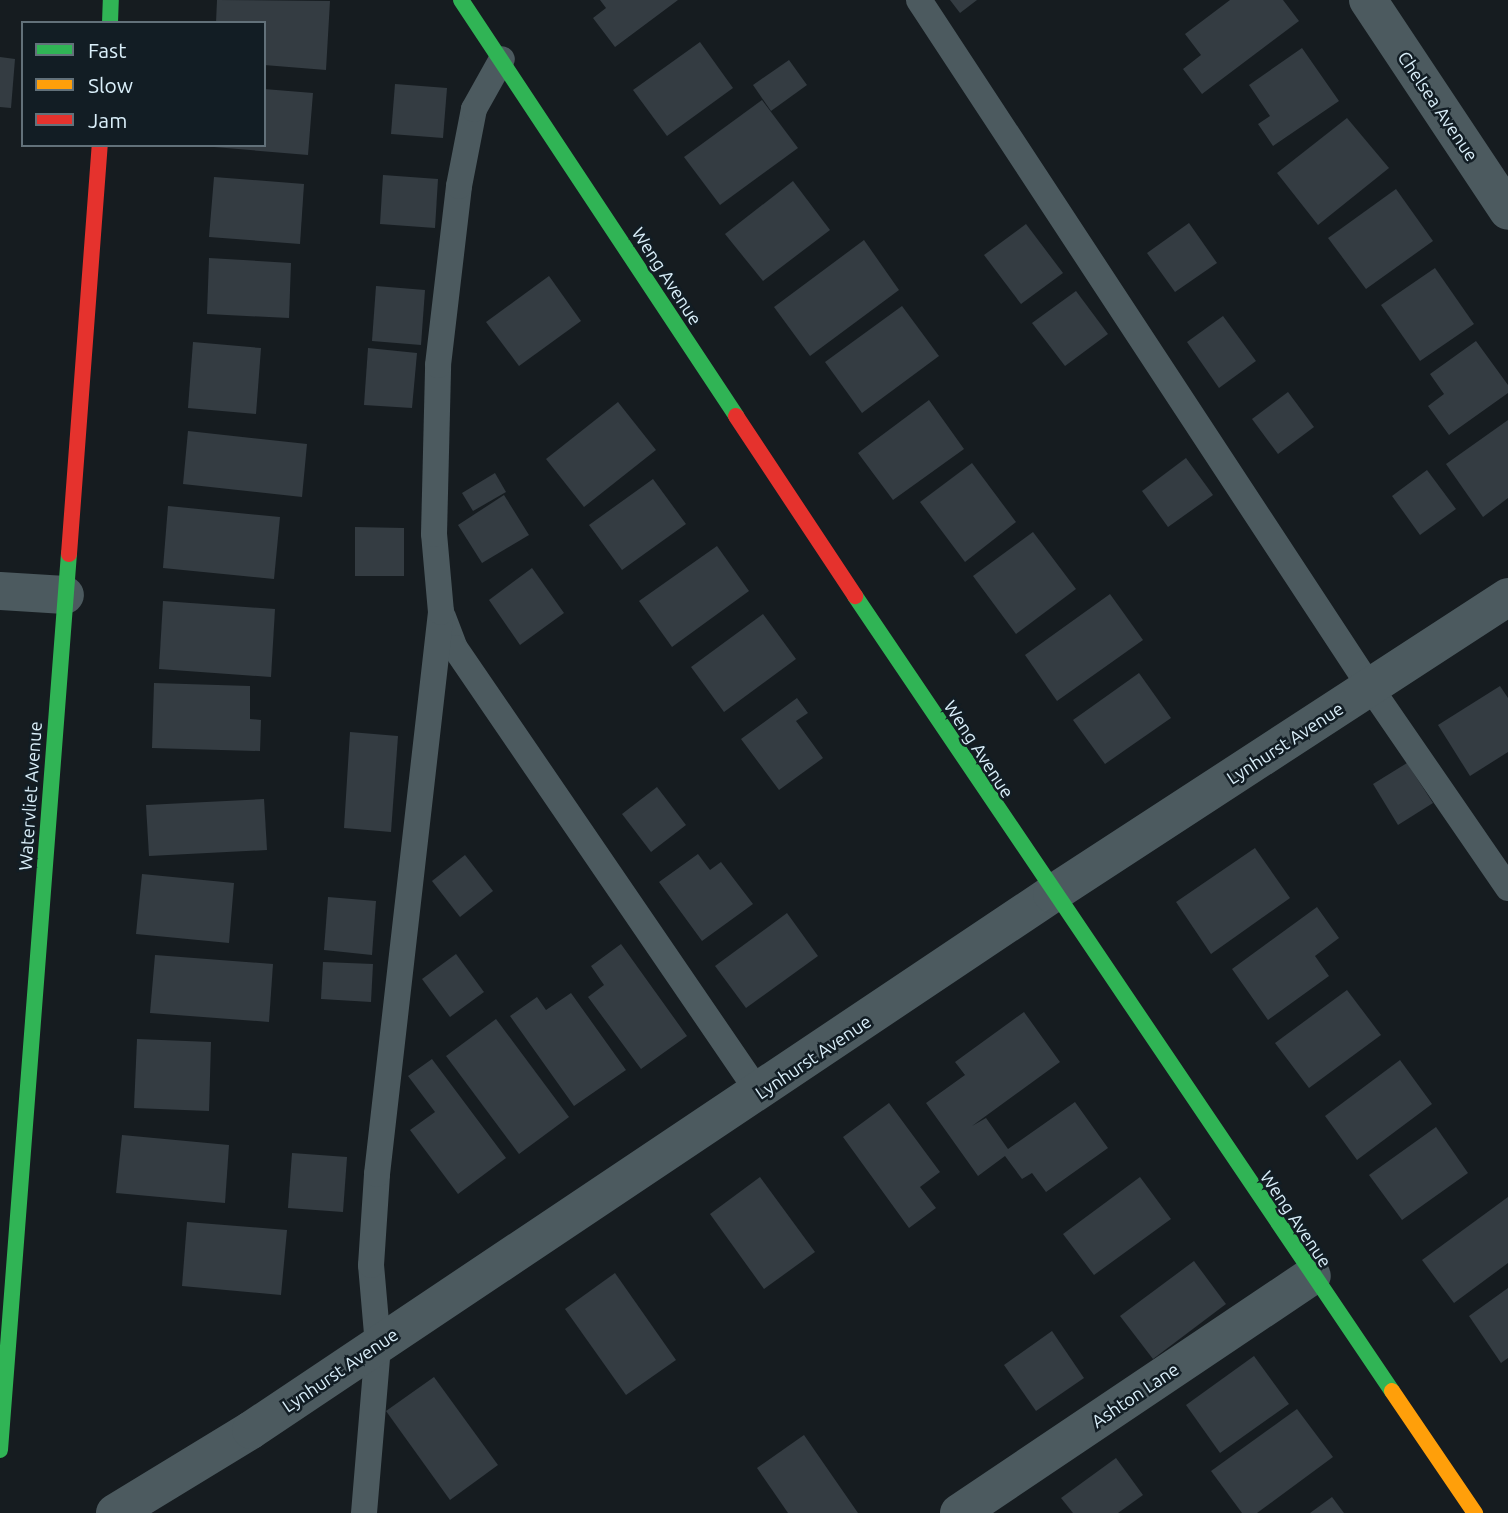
<!DOCTYPE html>
<html>
<head>
<meta charset="utf-8">
<style>
  body { margin:0 }
  #map { position:relative; width:1508px; height:1513px; overflow:hidden; background:#161c20; font-family:Ubuntu,sans-serif }
  div>[style] { position:absolute }
  .building>* { inset:0; background:#343c42 }
  .lane>* { height:26px; margin:-13px; padding:0 13px; transform-origin:13px; border-radius:13px; background:#4c5a5f }
  .street>* { height:38px; margin:-19px; padding:0 19px; transform-origin:19px; border-radius:19px; background:#4c5a5f }
  .fast>* { height:16px; margin:-8px; padding:0 8px; transform-origin:8px; border-radius:8px; background:#30b455 }
  .slow>* { height:16px; margin:-8px; padding:0 8px; transform-origin:8px; border-radius:8px; background:#ff9f0a }
  .jam>* { height:16px; margin:-8px; padding:0 8px; transform-origin:8px; border-radius:8px; background:#e5322d }
  span { translate:-50% -50%; white-space:nowrap; text-align:center; line-height:1.15; -webkit-text-stroke:5px #121d24; paint-order:stroke }
  .street-label { font-size:18px; color:#daeffa }
  .legend { position:absolute; left:21px; top:21px; width:245px; height:126px; box-sizing:border-box; background:#121d24; border:2px solid #62717a; margin:0; padding:9px 12px; list-style:none; font-size:21px; color:#daeffa }
  .legend li { display:flex; align-items:center; gap:14px; height:35px }
  .legend b { width:35px; border:2px solid #62717a }
</style>
</head>
<body>
<div id="map">
  <div class="building">
    <div style="clip-path:polygon(217px 0,330px 1px,326px 70px,264px 65px,264px 23px,216px 23px)"></div>
    <div style="clip-path:polygon(600px 0,678px 0,615px 47px,593px 18px,606px 8px)"></div>
    <div style="clip-path:polygon(950px 0,977px 0,960px 13px)"></div>
    <div style="clip-path:polygon(1230px 0,1283px 0,1299px 21px,1202px 94px,1183px 69px,1201px 55px,1185px 34px)"></div>
    <div style="clip-path:polygon(700px 42px,733px 88px,667px 136px,633px 90px)"></div>
    <div style="clip-path:polygon(1302px 48px,1339px 101px,1273px 146px,1258px 124px,1270px 116px,1249px 85px)"></div>
    <div style="clip-path:polygon(0 57px,15px 59px,11px 108px,0 107px)"></div>
    <div style="clip-path:polygon(789px 60px,807px 85px,771px 111px,753px 85px)"></div>
    <div style="clip-path:polygon(395px 84px,447px 88px,443px 138px,391px 134px)"></div>
    <div style="clip-path:polygon(264px 89px,313px 93px,308px 155px,214px 147px,264px 145px)"></div>
    <div style="clip-path:polygon(762px 100px,798px 148px,720px 205px,684px 157px)"></div>
    <div style="clip-path:polygon(1347px 118px,1389px 168px,1318px 225px,1277px 173px)"></div>
    <div style="clip-path:polygon(383px 175px,438px 179px,435px 228px,380px 224px)"></div>
    <div style="clip-path:polygon(214px 177px,304px 184px,300px 244px,209px 237px)"></div>
    <div style="clip-path:polygon(793px 181px,830px 230px,763px 281px,725px 234px)"></div>
    <div style="clip-path:polygon(1396px 189px,1433px 241px,1366px 289px,1328px 238px)"></div>
    <div style="clip-path:polygon(1189px 223px,1217px 263px,1175px 292px,1147px 253px)"></div>
    <div style="clip-path:polygon(1026px 224px,1063px 273px,1021px 304px,984px 255px)"></div>
    <div style="clip-path:polygon(864px 240px,899px 290px,810px 356px,774px 307px)"></div>
    <div style="clip-path:polygon(209px 258px,291px 263px,289px 318px,207px 314px)"></div>
    <div style="clip-path:polygon(1435px 268px,1474px 324px,1420px 361px,1381px 305px)"></div>
    <div style="clip-path:polygon(549px 276px,581px 321px,519px 366px,486px 322px)"></div>
    <div style="clip-path:polygon(376px 286px,425px 290px,421px 345px,372px 341px)"></div>
    <div style="clip-path:polygon(1076px 291px,1108px 334px,1065px 366px,1032px 323px)"></div>
    <div style="clip-path:polygon(902px 306px,939px 356px,862px 413px,825px 362px)"></div>
    <div style="clip-path:polygon(1223px 316px,1256px 361px,1219px 388px,1187px 342px)"></div>
    <div style="clip-path:polygon(1476px 341px,1508px 385px,1508px 393px,1449px 435px,1428px 406px,1444px 394px,1430px 374px)"></div>
    <div style="clip-path:polygon(193px 342px,261px 348px,256px 414px,188px 408px)"></div>
    <div style="clip-path:polygon(368px 348px,417px 353px,412px 408px,364px 405px)"></div>
    <div style="clip-path:polygon(1288px 392px,1314px 427px,1278px 454px,1252px 419px)"></div>
    <div style="clip-path:polygon(929px 400px,964px 449px,893px 500px,858px 453px)"></div>
    <div style="clip-path:polygon(618px 402px,656px 450px,584px 507px,546px 459px)"></div>
    <div style="clip-path:polygon(1508px 420px,1508px 498px,1483px 517px,1446px 464px)"></div>
    <div style="clip-path:polygon(188px 431px,307px 444px,302px 497px,183px 484px)"></div>
    <div style="clip-path:polygon(1186px 458px,1213px 495px,1168px 527px,1142px 491px)"></div>
    <div style="clip-path:polygon(972px 463px,1016px 522px,965px 562px,920px 502px)"></div>
    <div style="clip-path:polygon(1427px 470px,1456px 509px,1420px 535px,1392px 496px)"></div>
    <div style="clip-path:polygon(495px 473px,506px 492px,473px 511px,462px 493px)"></div>
    <div style="clip-path:polygon(653px 479px,686px 524px,622px 570px,589px 525px)"></div>
    <div style="clip-path:polygon(504px 495px,529px 535px,482px 563px,458px 525px)"></div>
    <div style="clip-path:polygon(168px 506px,280px 517px,274px 579px,163px 568px)"></div>
    <div style="clip-path:polygon(355px 527px,404px 528px,404px 576px,355px 576px)"></div>
    <div style="clip-path:polygon(1033px 532px,1076px 589px,1016px 634px,973px 576px)"></div>
    <div style="clip-path:polygon(717px 546px,749px 591px,672px 647px,639px 601px)"></div>
    <div style="clip-path:polygon(532px 568px,564px 613px,520px 645px,489px 600px)"></div>
    <div style="clip-path:polygon(1110px 594px,1143px 640px,1057px 701px,1025px 655px)"></div>
    <div style="clip-path:polygon(163px 601px,275px 609px,271px 677px,159px 669px)"></div>
    <div style="clip-path:polygon(763px 614px,796px 659px,724px 712px,691px 667px)"></div>
    <div style="clip-path:polygon(1139px 673px,1171px 718px,1105px 764px,1073px 720px)"></div>
    <div style="clip-path:polygon(154px 683px,250px 686px,250px 719px,261px 720px,260px 751px,152px 748px)"></div>
    <div style="clip-path:polygon(1500px 686px,1508px 698px,1508px 752px,1470px 776px,1438px 725px)"></div>
    <div style="clip-path:polygon(797px 698px,808px 713px,796px 721px,823px 758px,779px 790px,741px 739px)"></div>
    <div style="clip-path:polygon(350px 732px,398px 736px,391px 832px,344px 828px)"></div>
    <div style="clip-path:polygon(1407px 763px,1433px 803px,1398px 825px,1373px 784px)"></div>
    <div style="clip-path:polygon(657px 787px,686px 825px,651px 852px,622px 814px)"></div>
    <div style="clip-path:polygon(264px 799px,267px 850px,149px 856px,146px 805px)"></div>
    <div style="clip-path:polygon(1255px 848px,1290px 898px,1211px 954px,1176px 902px)"></div>
    <div style="clip-path:polygon(698px 854px,710px 870px,721px 862px,753px 904px,702px 941px,659px 882px)"></div>
    <div style="clip-path:polygon(465px 855px,493px 891px,460px 917px,432px 881px)"></div>
    <div style="clip-path:polygon(142px 874px,234px 883px,229px 943px,136px 934px)"></div>
    <div style="clip-path:polygon(328px 897px,376px 901px,372px 955px,324px 950px)"></div>
    <div style="clip-path:polygon(1317px 907px,1339px 938px,1315px 956px,1329px 976px,1268px 1020px,1232px 969px)"></div>
    <div style="clip-path:polygon(787px 913px,818px 956px,746px 1008px,715px 966px)"></div>
    <div style="clip-path:polygon(621px 944px,687px 1036px,641px 1069px,588px 997px,604px 985px,591px 966px)"></div>
    <div style="clip-path:polygon(456px 954px,484px 992px,450px 1017px,422px 979px)"></div>
    <div style="clip-path:polygon(155px 955px,273px 964px,269px 1022px,150px 1013px)"></div>
    <div style="clip-path:polygon(323px 962px,373px 964px,371px 1002px,321px 999px)"></div>
    <div style="clip-path:polygon(1347px 990px,1381px 1035px,1309px 1088px,1275px 1043px)"></div>
    <div style="clip-path:polygon(571px 993px,626px 1070px,574px 1106px,510px 1016px,537px 997px,546px 1010px)"></div>
    <div style="clip-path:polygon(1024px 1012px,1060px 1062px,972px 1126px,986px 1118px,1008px 1149px,1075px 1102px,1108px 1148px,1046px 1192px,1032px 1173px,1022px 1179px,1005px 1156px,978px 1176px,926px 1103px,965px 1075px,955px 1062px)"></div>
    <div style="clip-path:polygon(496px 1019px,569px 1117px,519px 1154px,446px 1056px)"></div>
    <div style="clip-path:polygon(137px 1039px,211px 1042px,209px 1111px,134px 1108px)"></div>
    <div style="clip-path:polygon(432px 1059px,506px 1158px,458px 1194px,410px 1130px,435px 1112px,408px 1076px)"></div>
    <div style="clip-path:polygon(1400px 1060px,1432px 1104px,1357px 1160px,1325px 1116px)"></div>
    <div style="clip-path:polygon(889px 1103px,940px 1172px,920px 1187px,936px 1208px,909px 1228px,843px 1137px)"></div>
    <div style="clip-path:polygon(1436px 1127px,1468px 1173px,1402px 1220px,1369px 1175px)"></div>
    <div style="clip-path:polygon(122px 1135px,229px 1145px,225px 1203px,116px 1193px)"></div>
    <div style="clip-path:polygon(292px 1153px,347px 1157px,343px 1212px,288px 1208px)"></div>
    <div style="clip-path:polygon(760px 1177px,815px 1252px,764px 1289px,710px 1214px)"></div>
    <div style="clip-path:polygon(1140px 1177px,1171px 1219px,1094px 1275px,1063px 1234px)"></div>
    <div style="clip-path:polygon(1508px 1197px,1508px 1263px,1454px 1303px,1422px 1260px)"></div>
    <div style="clip-path:polygon(187px 1222px,287px 1230px,281px 1295px,182px 1286px)"></div>
    <div style="clip-path:polygon(1194px 1261px,1226px 1304px,1153px 1359px,1120px 1316px)"></div>
    <div style="clip-path:polygon(615px 1273px,676px 1360px,626px 1395px,565px 1309px)"></div>
    <div style="clip-path:polygon(1508px 1288px,1508px 1358px,1501px 1363px,1469px 1316px)"></div>
    <div style="clip-path:polygon(1052px 1331px,1084px 1378px,1036px 1411px,1004px 1365px)"></div>
    <div style="clip-path:polygon(1254px 1356px,1289px 1404px,1220px 1453px,1186px 1405px)"></div>
    <div style="clip-path:polygon(434px 1377px,498px 1465px,450px 1500px,386px 1411px)"></div>
    <div style="clip-path:polygon(1297px 1409px,1333px 1457px,1257px 1513px,1242px 1513px,1211px 1471px)"></div>
    <div style="clip-path:polygon(804px 1435px,858px 1513px,788px 1513px,757px 1468px)"></div>
    <div style="clip-path:polygon(1116px 1458px,1143px 1495px,1118px 1513px,1073px 1513px,1061px 1498px)"></div>
    <div style="clip-path:polygon(1332px 1497px,1344px 1513px,1310px 1513px)"></div>
  </div>
  <div class="lane">
    <div style="left:919px;top:0;width:822px;rotate:56.72deg"></div>
    <div style="left:1370px;top:687px;width:244px;rotate:55.5deg"></div>
    <div style="left:443px;top:617px;width:33px;rotate:69deg"></div>
    <div style="left:455px;top:648px;width:539px;rotate:55.66deg"></div>
    <div style="left:364px;top:1513px;width:169px;rotate:-85.2deg"></div>
    <div style="left:378px;top:1345px;width:80px;rotate:-95deg"></div>
    <div style="left:371px;top:1265px;width:91px;rotate:-86.2deg"></div>
    <div style="left:377px;top:1174px;width:566px;rotate:-83.5deg"></div>
    <div style="left:441px;top:612px;width:78px;rotate:-95.1deg"></div>
    <div style="left:434px;top:534px;width:169px;rotate:-88.6deg"></div>
    <div style="left:438px;top:365px;width:180px;rotate:-83.3deg"></div>
    <div style="left:459px;top:186px;width:78px;rotate:-79deg"></div>
    <div style="left:474px;top:109px;width:57px;rotate:-60.8deg"></div>
  </div>
  <div class="street">
    <div style="left:1368px;top:0;width:253px;rotate:56.4deg"></div>
    <div style="left:0;top:591px;width:65px;rotate:3.5deg"></div>
    <div style="left:115px;top:1513px;width:159px;rotate:-31.4deg"></div>
    <div style="left:251px;top:1430px;width:964px;rotate:-33.79deg"></div>
    <div style="left:1052px;top:894px;width:544px;rotate:-33.08deg"></div>
    <div style="left:959px;top:1513px;width:425px;rotate:-33.9deg"></div>
  </div>
  <div class="fast">
    <div style="left:461px;top:0;width:499px;rotate:56.5deg"></div>
    <div style="left:110px;top:23px;width:23px;rotate:-88deg"></div>
    <div style="left:855px;top:596px;width:959px;rotate:55.96deg"></div>
    <div style="left:0;top:1450px;width:899px;rotate:-85.6deg"></div>
  </div>
  <div class="slow">
    <div style="left:1392px;top:1391px;width:148px;rotate:55.8deg"></div>
  </div>
  <div class="jam">
    <div style="left:736px;top:416px;width:216px;rotate:56.5deg"></div>
    <div style="left:69px;top:554px;width:410px;rotate:-85.7deg"></div>
  </div>
  <div class="street-label">
    <span style="left:1438px;top:106px;rotate:56deg">Chelsea Avenue</span>
    <span style="left:667px;top:276px;rotate:57deg">Weng Avenue</span>
    <span style="left:1285px;top:743px;rotate:-33deg">Lynhurst Avenue</span>
    <span style="left:979px;top:749px;rotate:57deg">Weng Avenue</span>
    <span style="left:30px;top:796px;rotate:-86deg">Watervliet Avenue</span>
    <span style="left:813px;top:1057px;rotate:-34deg">Lynhurst Avenue</span>
    <span style="left:1296px;top:1219px;rotate:56deg">Weng Avenue</span>
    <span style="left:340px;top:1370px;rotate:-34deg">Lynhurst Avenue</span>
    <span style="left:1135px;top:1395px;rotate:-34deg">Ashton Lane</span>
  </div>
  <ul class="legend">
  <li><b style="height:9px;background:#30b455"></b>Fast</li>
  <li><b style="height:9px;background:#ff9f0a"></b>Slow</li>
  <li><b style="height:9px;background:#e5322d"></b>Jam</li>
  </ul>
</div>
</body>
</html>
